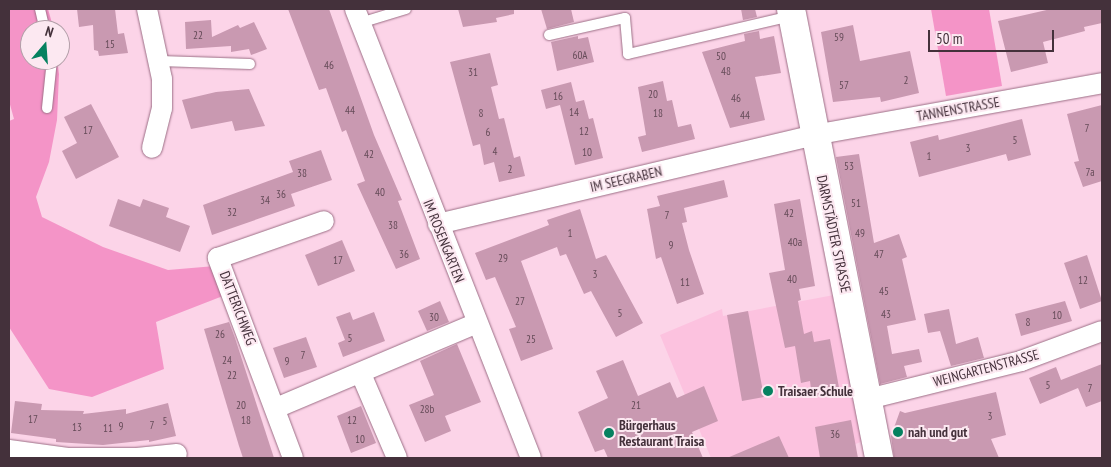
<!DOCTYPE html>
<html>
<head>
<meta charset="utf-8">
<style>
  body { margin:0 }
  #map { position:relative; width:1111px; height:467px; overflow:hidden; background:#fcd4e8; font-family:"PT Sans Narrow",sans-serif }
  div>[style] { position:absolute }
  .built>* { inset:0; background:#fcc2df }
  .green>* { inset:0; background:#f494c7 }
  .building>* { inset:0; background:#c999b1 }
  .roads { filter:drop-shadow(0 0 1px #9c6f86) drop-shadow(0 0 1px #9c6f86) }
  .lane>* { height:10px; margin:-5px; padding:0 5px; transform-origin:5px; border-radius:5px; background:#fff }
  .street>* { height:20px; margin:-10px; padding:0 10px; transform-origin:10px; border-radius:10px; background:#fff }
  .secondary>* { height:28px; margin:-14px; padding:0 14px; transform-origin:14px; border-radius:14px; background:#fff }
  .dots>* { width:14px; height:14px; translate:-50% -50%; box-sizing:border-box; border:2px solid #fce8f1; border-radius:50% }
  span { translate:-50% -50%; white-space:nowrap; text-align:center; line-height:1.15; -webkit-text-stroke:4px #fce8f1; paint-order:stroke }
  .number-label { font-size:11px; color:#654b58 }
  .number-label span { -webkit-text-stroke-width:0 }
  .street-label { font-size:14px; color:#44313b }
  .poi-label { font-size:14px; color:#44313b; font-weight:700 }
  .left { translate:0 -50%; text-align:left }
  .frame { position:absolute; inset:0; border:10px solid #44313b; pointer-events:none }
  .north { position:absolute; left:20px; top:20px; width:50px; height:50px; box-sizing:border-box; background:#fce8f1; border:1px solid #b29fa8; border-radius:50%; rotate:18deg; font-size:14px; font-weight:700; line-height:20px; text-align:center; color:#44313b }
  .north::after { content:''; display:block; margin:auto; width:18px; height:22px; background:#068160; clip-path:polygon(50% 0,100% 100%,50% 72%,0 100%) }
  .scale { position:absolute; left:928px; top:30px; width:126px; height:22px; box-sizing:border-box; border:2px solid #44313b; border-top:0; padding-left:6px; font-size:15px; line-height:18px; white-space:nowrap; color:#44313b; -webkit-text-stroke:4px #fce8f1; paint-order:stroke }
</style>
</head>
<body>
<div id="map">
  <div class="built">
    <div style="clip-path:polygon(834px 295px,863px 441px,821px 458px,711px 458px,660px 335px,722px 309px,723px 316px)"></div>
  </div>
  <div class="green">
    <div style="clip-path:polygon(9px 9px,48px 9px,54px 30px,30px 30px,30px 60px,57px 60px,59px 74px,57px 120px,49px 162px,36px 197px,42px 217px,103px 247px,168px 270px,215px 266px,228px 294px,156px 322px,164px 369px,92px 397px,49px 389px,9px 327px,9px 121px,14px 119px,9px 101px)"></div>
    <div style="clip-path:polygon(931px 9px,989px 9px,1002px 86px,946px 96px)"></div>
  </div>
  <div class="building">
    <div style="clip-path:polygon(77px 9px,115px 9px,118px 34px,124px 33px,128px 53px,99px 56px,98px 51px,94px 50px,93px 25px,79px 27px)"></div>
    <div style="clip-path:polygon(288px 9px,329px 9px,374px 135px,402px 200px,398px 201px,420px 259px,396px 269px,357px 184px,365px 181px,346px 130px,342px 132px,326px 88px,319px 90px)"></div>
    <div style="clip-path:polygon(458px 9px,514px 9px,514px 14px,496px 18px,497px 22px,463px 27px)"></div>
    <div style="clip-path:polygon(541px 9px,571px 9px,574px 22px,547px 29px)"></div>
    <div style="clip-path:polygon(741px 9px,755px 9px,757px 17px,743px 20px)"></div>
    <div style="clip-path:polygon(1051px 9px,1102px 9px,1102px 23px,1084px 27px,1085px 31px,1043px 42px,1048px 63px,1011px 72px,998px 21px)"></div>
    <div style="clip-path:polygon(211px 20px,212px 37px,238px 25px,240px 28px,254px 22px,267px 49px,251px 55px,249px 49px,231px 52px,231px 46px,186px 49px,185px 22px)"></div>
    <div style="clip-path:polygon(853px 25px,860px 61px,910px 51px,919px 93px,881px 102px,880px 97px,833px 102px,821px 32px)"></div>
    <div style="clip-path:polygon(759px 31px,760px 39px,774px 36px,781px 73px,755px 77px,765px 120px,730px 128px,702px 52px,745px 41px,744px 34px)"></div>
    <div style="clip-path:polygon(578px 36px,578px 39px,588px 37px,594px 62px,557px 71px,551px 42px)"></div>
    <div style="clip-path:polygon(490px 53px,498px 85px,491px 87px,499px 119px,504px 118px,514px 158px,520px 156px,525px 176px,499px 182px,494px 162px,484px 165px,480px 144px,473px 146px,450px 62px)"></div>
    <div style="clip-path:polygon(663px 81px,667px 101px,672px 100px,678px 127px,691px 124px,695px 139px,642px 152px,638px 137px,646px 135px,638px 87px)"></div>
    <div style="clip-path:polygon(571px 82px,576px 102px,584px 100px,589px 119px,593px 118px,603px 158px,575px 165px,560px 105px,546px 109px,541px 90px)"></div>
    <div style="clip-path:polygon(249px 89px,265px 126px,235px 131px,232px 121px,191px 129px,182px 100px,216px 92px)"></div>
    <div style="clip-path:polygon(91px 104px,119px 157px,76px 179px,62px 151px,77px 143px,64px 117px)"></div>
    <div style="clip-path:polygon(1102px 105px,1102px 181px,1083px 187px,1074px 162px,1079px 161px,1067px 114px)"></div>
    <div style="clip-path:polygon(1022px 119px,1031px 155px,1008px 161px,1006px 154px,919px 177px,910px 142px,938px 135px,939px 140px)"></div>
    <div style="clip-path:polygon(321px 150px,332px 180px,291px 194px,295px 206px,212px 235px,203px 205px,293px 172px,289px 161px)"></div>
    <div style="clip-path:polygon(859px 154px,874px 243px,899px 234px,907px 257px,902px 259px,916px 320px,887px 326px,892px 354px,919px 349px,922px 362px,904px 366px,907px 377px,880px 384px,836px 157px)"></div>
    <div style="clip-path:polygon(724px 180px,728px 197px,684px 208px,687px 222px,682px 223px,689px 250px,704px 294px,677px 304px,661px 257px,656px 259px,647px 209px,660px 206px,657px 196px)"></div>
    <div style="clip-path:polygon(118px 199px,140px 207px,143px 199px,169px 208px,166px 217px,190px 226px,180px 252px,109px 226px)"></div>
    <div style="clip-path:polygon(800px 199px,815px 286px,799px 289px,801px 300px,798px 301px,804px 334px,812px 331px,814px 342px,830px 339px,840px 393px,812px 397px,810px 381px,801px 383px,795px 346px,785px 348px,769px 273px,785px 270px,774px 204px)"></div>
    <div style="clip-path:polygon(580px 209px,596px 259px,606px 255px,643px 323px,616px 337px,591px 291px,584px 294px,566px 254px,560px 256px,557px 247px,521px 261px,553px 349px,521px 361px,509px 329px,516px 327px,495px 277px,486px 280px,475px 253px,549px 225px,547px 220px)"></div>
    <div style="clip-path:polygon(342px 240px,355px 271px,318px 286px,305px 255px)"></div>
    <div style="clip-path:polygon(1087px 255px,1102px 301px,1080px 309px,1064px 263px)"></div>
    <div style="clip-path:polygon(440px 301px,449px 322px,427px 331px,418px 311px)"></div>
    <div style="clip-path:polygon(1065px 301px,1072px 321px,1021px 336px,1015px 314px)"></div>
    <div style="clip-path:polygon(949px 309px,956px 344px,978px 337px,984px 358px,951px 366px,940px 331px,928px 333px,924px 314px)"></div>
    <div style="clip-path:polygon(748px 311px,764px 397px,742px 401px,727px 315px)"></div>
    <div style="clip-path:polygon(350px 312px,353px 320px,374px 312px,385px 341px,343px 357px,338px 343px,345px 340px,336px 317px)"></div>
    <div style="clip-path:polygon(229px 322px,235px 338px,274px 458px,243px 458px,239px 446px,204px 329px)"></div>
    <div style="clip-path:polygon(306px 337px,317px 367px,284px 378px,273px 348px)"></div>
    <div style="clip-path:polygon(457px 344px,481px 402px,445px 416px,451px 431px,425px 442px,409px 405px,434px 395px,420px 361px)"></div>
    <div style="clip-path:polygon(623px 360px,638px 396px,670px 382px,677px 398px,704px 386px,718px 421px,692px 432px,703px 458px,608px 458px,604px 449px,595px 452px,578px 412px,608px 398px,596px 371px)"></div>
    <div style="clip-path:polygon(1102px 364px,1102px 401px,1086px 407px,1078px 388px,1040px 404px,1029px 378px,1056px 367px,1061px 380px)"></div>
    <div style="clip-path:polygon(996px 392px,1006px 435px,991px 439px,999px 458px,894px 458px,891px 436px,900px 411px,905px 413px)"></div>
    <div style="clip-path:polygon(15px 401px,42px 404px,41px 410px,84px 411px,83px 414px,126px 409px,126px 414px,168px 403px,176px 436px,149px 442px,149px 440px,103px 445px,56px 442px,56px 439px,11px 433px)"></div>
    <div style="clip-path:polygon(361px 406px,376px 443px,351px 453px,337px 416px)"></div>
    <div style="clip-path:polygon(851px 420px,858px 458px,820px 458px,815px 427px)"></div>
    <div style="clip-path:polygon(779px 436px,789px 458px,727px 458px)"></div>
  </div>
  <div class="roads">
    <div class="lane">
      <div style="left:40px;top:9px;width:22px;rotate:77deg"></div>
      <div style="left:360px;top:23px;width:48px;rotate:-16.9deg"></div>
      <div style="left:549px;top:35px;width:78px;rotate:-12.6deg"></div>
      <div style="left:625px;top:18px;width:36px;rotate:85deg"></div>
      <div style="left:628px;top:54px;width:167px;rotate:-13.1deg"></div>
      <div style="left:160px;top:61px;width:90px;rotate:1.9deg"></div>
      <div style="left:47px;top:108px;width:48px;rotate:-84.1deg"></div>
    </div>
    <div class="street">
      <div style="left:147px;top:9px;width:72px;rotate:77.9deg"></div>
      <div style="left:162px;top:79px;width:29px;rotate:90deg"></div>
      <div style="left:162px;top:108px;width:41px;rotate:104deg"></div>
      <div style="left:355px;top:9px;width:482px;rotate:68.6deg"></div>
      <div style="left:438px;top:224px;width:386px;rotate:-13.3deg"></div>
      <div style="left:814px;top:135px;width:293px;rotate:-10.2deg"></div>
      <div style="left:361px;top:374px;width:91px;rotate:66.8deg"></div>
      <div style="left:868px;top:399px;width:158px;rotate:-13.9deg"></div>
      <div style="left:1021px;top:361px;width:86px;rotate:-20.3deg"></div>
      <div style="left:276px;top:408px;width:218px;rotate:-22.9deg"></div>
      <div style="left:9px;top:450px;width:61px;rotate:7.6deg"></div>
      <div style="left:69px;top:458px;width:68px"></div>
      <div style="left:137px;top:458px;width:40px;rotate:-5.7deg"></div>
      <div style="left:293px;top:458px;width:214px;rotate:-110.6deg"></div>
      <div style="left:218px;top:258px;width:112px;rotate:-19.2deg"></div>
    </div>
    <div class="secondary">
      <div style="left:791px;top:9px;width:458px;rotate:78.9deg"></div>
    </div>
  </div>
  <div class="dots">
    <div style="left:768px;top:391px;background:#068160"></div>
    <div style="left:898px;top:432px;background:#068160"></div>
    <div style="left:609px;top:433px;background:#068160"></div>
  </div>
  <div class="number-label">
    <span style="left:198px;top:35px">22</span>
    <span style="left:839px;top:37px">59</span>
    <span style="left:110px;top:44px">15</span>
    <span style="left:580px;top:55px">60A</span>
    <span style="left:721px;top:56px">50</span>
    <span style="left:329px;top:65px">46</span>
    <span style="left:726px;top:71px">48</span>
    <span style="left:473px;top:72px">31</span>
    <span style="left:906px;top:80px">2</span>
    <span style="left:844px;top:85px">57</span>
    <span style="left:653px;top:94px">20</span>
    <span style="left:558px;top:96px">16</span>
    <span style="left:736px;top:98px">46</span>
    <span style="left:350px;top:110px">44</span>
    <span style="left:574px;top:112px">14</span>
    <span style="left:481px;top:113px">8</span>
    <span style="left:658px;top:113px">18</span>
    <span style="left:745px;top:115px">44</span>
    <span style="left:1087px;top:128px">7</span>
    <span style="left:88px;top:130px">17</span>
    <span style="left:584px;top:131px">12</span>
    <span style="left:488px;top:132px">6</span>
    <span style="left:1015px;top:140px">5</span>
    <span style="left:968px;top:148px">3</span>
    <span style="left:495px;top:151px">4</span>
    <span style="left:587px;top:152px">10</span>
    <span style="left:369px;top:154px">42</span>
    <span style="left:929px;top:156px">1</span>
    <span style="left:849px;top:166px">53</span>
    <span style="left:510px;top:169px">2</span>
    <span style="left:1090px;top:172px">7a</span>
    <span style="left:302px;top:173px">38</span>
    <span style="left:380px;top:192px">40</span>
    <span style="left:281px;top:194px">36</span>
    <span style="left:265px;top:200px">34</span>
    <span style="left:856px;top:203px">51</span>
    <span style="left:232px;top:212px">32</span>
    <span style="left:789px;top:213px">42</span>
    <span style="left:667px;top:215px">7</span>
    <span style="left:393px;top:225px">38</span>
    <span style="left:570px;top:233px">1</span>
    <span style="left:860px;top:233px">49</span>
    <span style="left:795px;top:242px">40a</span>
    <span style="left:671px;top:245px">9</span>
    <span style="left:404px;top:254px">36</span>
    <span style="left:879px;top:254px">47</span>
    <span style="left:503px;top:258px">29</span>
    <span style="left:338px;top:260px">17</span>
    <span style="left:595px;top:274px">3</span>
    <span style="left:792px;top:279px">40</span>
    <span style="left:1083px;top:280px">12</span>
    <span style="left:685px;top:282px">11</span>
    <span style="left:884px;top:291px">45</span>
    <span style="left:520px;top:301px">27</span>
    <span style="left:620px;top:313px">5</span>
    <span style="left:886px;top:314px">43</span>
    <span style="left:1057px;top:315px">10</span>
    <span style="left:434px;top:317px">30</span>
    <span style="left:1028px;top:322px">8</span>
    <span style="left:220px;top:334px">26</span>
    <span style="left:350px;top:338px">5</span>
    <span style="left:531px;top:339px">25</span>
    <span style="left:303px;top:355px">7</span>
    <span style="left:227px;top:360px">24</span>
    <span style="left:287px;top:361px">9</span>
    <span style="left:232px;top:375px">22</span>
    <span style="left:1048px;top:385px">5</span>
    <span style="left:1090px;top:388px">7</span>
    <span style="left:241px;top:405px">20</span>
    <span style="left:636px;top:405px">21</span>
    <span style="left:427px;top:409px">28b</span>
    <span style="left:990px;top:416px">3</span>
    <span style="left:33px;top:419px">17</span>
    <span style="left:246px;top:420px">18</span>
    <span style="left:352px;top:420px">12</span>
    <span style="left:165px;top:421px">5</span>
    <span style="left:152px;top:425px">7</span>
    <span style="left:121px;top:426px">9</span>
    <span style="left:77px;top:427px">13</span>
    <span style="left:108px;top:428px">11</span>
    <span style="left:835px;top:434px">36</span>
    <span style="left:360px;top:439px">10</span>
  </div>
  <div class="street-label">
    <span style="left:958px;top:109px;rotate:-10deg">TANNENSTRASSE</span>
    <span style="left:626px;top:179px;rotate:-13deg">IM SEEGRABEN</span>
    <span style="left:834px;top:234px;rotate:78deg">DARMSTÄDTER STRASSE</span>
    <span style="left:444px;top:241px;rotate:68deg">IM ROSENGARTEN</span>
    <span style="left:238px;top:308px;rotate:69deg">DATTERICHWEG</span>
    <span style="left:986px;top:368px;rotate:-15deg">WEINGARTENSTRASSE</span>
  </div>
  <div class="poi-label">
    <span class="left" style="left:778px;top:391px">Traisaer Schule</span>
    <span class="left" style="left:619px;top:433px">Bürgerhaus<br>Restaurant Traisa</span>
    <span class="left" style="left:908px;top:432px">nah und gut</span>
  </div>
  <div class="frame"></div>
  <div class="north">N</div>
  <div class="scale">50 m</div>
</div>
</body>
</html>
